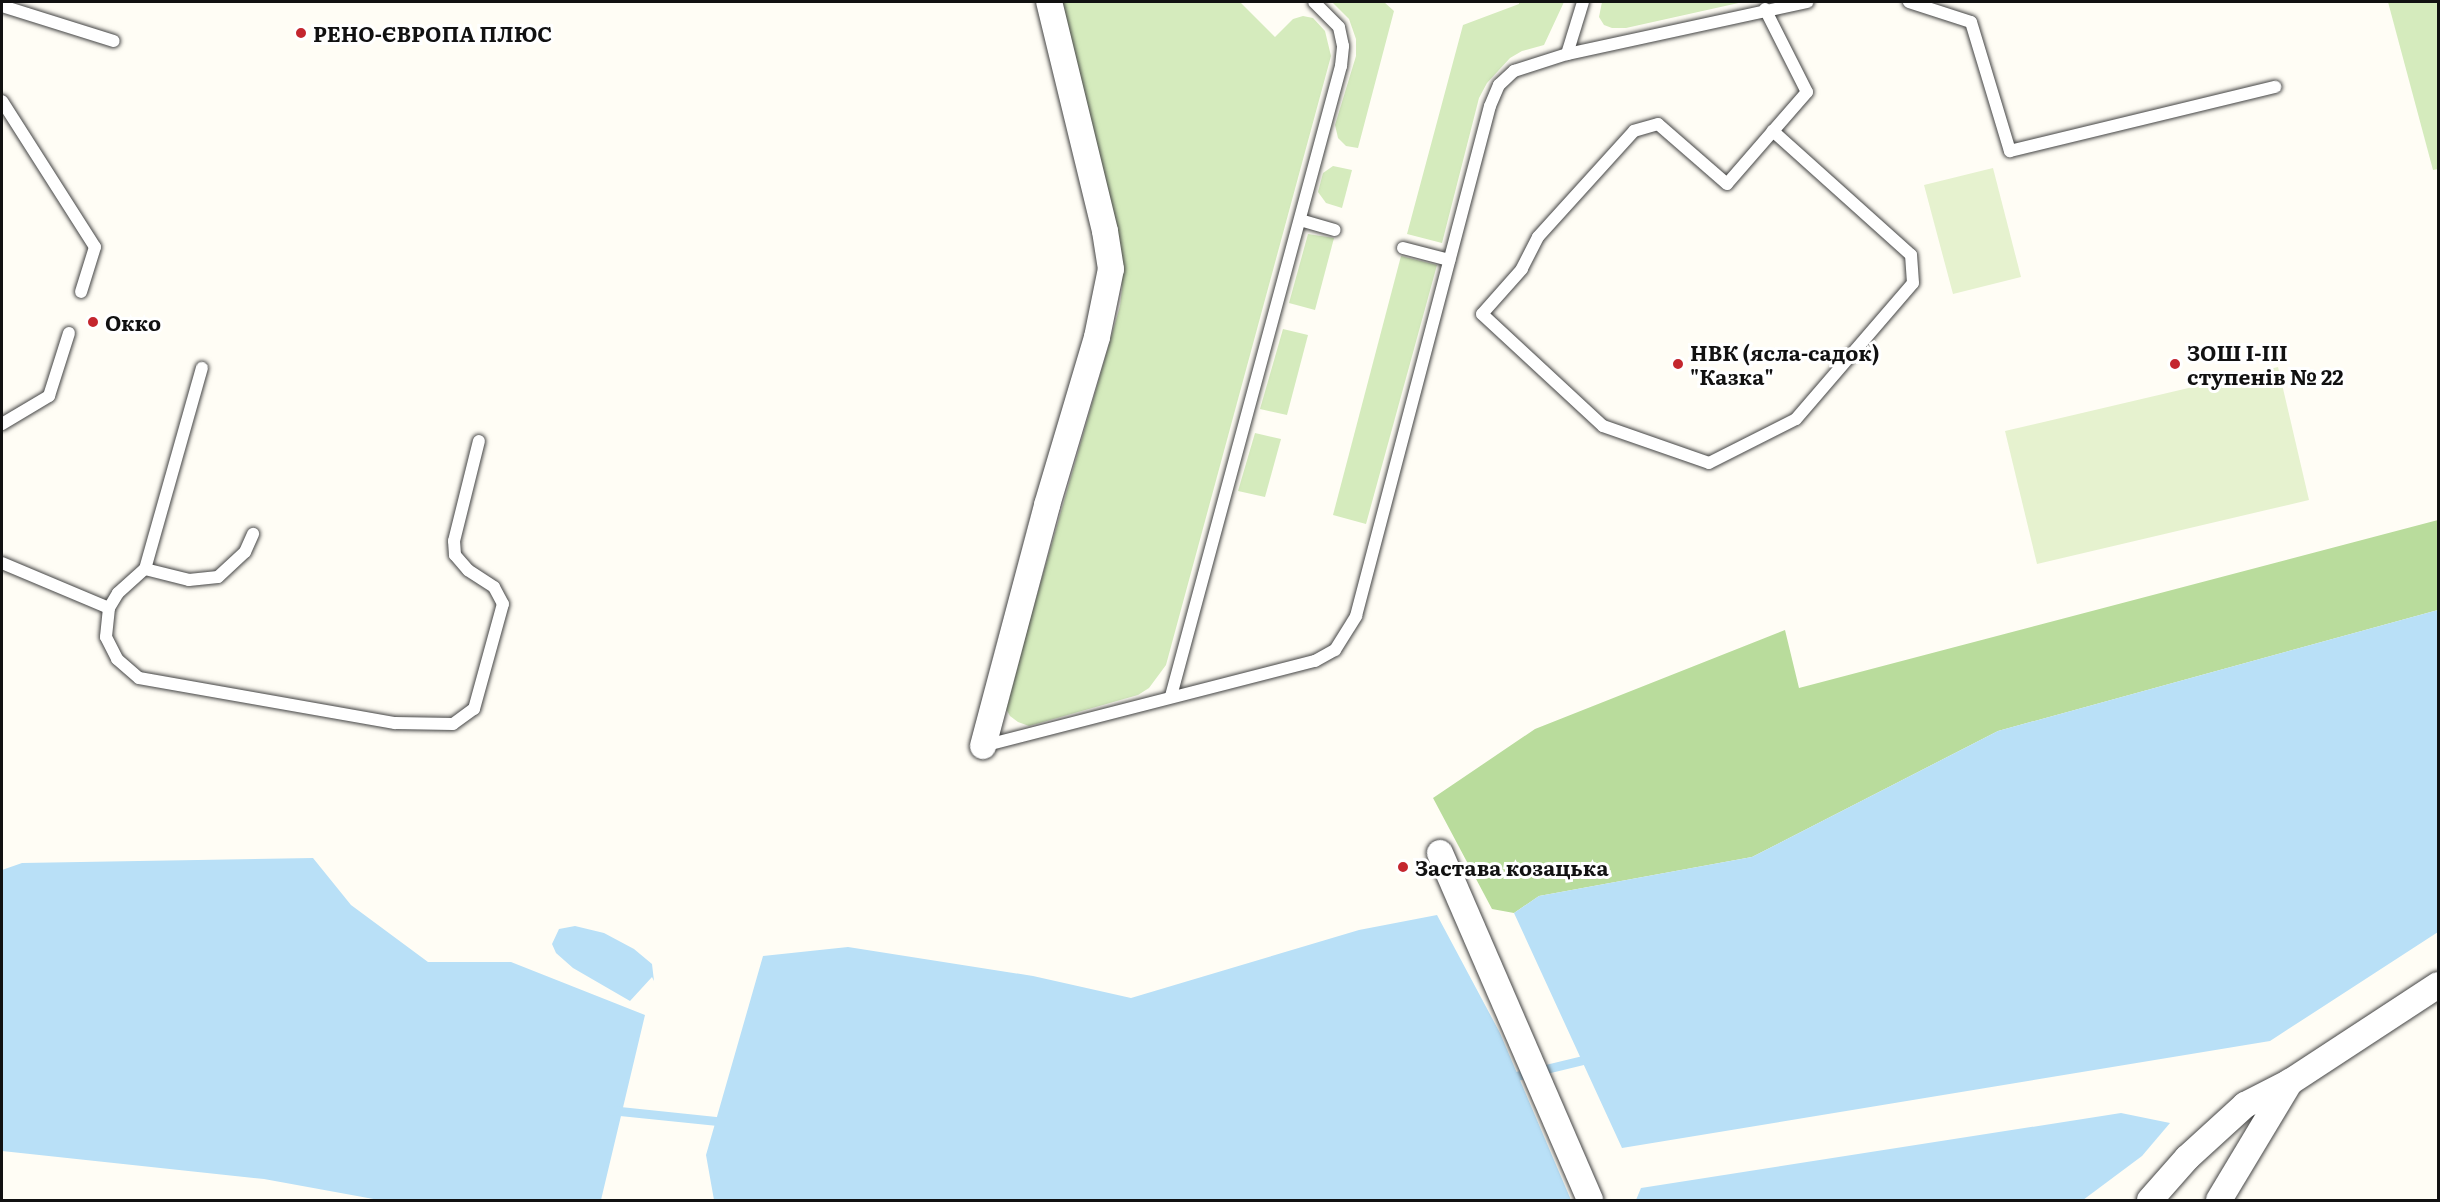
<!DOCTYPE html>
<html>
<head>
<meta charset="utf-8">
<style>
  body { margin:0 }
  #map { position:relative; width:2440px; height:1202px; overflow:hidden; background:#fffdf5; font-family:Literata,serif }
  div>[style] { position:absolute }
  .green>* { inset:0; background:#d5ebbd }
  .forest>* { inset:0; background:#b9dc9c }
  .pitch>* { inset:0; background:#e6f2cf }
  .water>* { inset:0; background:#b9e0f7 }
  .stream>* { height:9px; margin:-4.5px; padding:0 4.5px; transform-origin:4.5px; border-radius:4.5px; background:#b9e0f7 }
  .roads { filter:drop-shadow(0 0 2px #444) drop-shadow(0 0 2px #444) }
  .lane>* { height:12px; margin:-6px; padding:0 6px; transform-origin:6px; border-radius:6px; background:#fff }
  .street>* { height:26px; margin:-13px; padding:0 13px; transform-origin:13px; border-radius:13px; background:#fff }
  .dots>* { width:16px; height:16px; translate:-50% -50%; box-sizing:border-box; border:3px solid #fff; border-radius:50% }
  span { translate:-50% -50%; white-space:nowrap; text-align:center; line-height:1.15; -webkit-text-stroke:6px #fff; paint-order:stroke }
  .poi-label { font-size:21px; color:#111; font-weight:700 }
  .left { translate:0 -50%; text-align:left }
  .frame { position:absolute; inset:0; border:3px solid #111; pointer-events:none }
</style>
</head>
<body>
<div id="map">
  <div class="green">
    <div style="clip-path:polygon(1059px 2px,1240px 2px,1275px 37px,1293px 19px,1303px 16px,1313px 18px,1325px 31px,1331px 56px,1166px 665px,1149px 688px,1138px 695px,1029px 726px,1018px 722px,1010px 716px,1005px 707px,1120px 306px,1122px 288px,1121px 268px)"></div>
    <div style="clip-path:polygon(1332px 2px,1384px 2px,1394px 11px,1358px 148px,1346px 146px,1338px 138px,1335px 125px,1356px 56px,1356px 39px,1349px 19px)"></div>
    <div style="clip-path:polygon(1519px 2px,1564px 2px,1544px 45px,1522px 51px,1510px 58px,1487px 83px,1479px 98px,1442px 243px,1407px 234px,1463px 25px,1519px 4px)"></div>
    <div style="clip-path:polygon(1602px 2px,1743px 2px,1626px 28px,1612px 28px,1604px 25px,1599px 17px)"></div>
    <div style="clip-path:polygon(2388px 2px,2438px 2px,2438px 169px,2433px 170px)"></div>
    <div style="clip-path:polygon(1333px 166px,1352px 170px,1342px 208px,1326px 203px,1318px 192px,1323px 173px)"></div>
    <div style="clip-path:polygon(1308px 234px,1334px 238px,1315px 310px,1289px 303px)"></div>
    <div style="clip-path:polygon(1401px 256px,1437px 265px,1366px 524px,1333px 515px)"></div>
    <div style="clip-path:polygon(1283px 329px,1308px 335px,1287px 415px,1260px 409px)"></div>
    <div style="clip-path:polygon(1255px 433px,1281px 439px,1265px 497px,1238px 491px)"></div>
  </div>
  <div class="forest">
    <div style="clip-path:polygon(2438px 520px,2438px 610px,1998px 731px,1752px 857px,1539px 896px,1514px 913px,1492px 909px,1433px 798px,1535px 729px,1785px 630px,1799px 688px)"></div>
  </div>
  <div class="pitch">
    <div style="clip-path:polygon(1993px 168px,2021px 277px,1953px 294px,1924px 185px)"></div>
    <div style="clip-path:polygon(2278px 367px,2309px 500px,2037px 564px,2005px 431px)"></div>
  </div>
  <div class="water">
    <div style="clip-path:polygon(2438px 610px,2438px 932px,2270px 1041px,1622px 1148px,1514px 913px,1539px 896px,1752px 857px,1998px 731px)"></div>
    <div style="clip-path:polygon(313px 858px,351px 905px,428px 962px,511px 962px,645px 1015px,601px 1200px,379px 1200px,264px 1179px,2px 1151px,2px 870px,22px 863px)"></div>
    <div style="clip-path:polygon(1437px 915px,1500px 1033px,1571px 1200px,714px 1200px,706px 1155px,763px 956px,848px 947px,1033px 976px,1131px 998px,1359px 930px)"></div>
    <div style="clip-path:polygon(575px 926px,604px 933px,634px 949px,652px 964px,654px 981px,652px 977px,630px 1001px,573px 968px,556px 953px,552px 944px,559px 929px)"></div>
    <div style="clip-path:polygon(2121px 1113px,2170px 1123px,2142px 1156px,2083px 1200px,1636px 1200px,1641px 1188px)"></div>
  </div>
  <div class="stream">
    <div style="left:1508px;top:1078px;width:85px;rotate:-13.5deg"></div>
    <div style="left:610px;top:1110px;width:118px;rotate:5.9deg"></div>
  </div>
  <div class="roads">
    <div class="lane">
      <div style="left:1909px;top:2px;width:65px;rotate:17.9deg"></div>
      <div style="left:1971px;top:22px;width:135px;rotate:73.2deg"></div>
      <div style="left:2010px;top:151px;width:273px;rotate:-13.6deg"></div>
      <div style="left:2px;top:6px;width:117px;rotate:17.4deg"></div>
      <div style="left:1765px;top:9px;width:93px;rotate:63.2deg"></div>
      <div style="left:1807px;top:92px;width:52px;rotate:131.1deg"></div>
      <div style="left:1773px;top:131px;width:70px;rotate:131deg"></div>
      <div style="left:1727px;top:184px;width:91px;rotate:-139deg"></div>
      <div style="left:1658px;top:124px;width:25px;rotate:164deg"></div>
      <div style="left:1634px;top:131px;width:143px;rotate:132.2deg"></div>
      <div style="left:1538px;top:237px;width:36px;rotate:117deg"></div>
      <div style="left:1522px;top:269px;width:60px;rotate:131.6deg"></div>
      <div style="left:1482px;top:314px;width:165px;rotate:42.8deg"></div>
      <div style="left:1603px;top:426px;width:112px;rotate:19.2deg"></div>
      <div style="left:1709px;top:463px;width:97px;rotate:-26.8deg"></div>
      <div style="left:1796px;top:419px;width:179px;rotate:-49.3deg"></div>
      <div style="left:1913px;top:283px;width:28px;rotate:-94deg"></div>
      <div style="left:1911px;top:255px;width:186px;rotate:-138.1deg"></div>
      <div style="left:1567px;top:54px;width:54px;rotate:-72.9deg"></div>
      <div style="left:2px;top:101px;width:173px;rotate:57.5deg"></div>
      <div style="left:95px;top:247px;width:47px;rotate:107.3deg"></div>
      <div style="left:1300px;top:220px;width:36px;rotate:16deg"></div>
      <div style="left:1403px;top:248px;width:48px;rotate:14.6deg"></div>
      <div style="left:2px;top:424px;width:55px;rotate:-30.8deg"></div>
      <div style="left:49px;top:396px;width:66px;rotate:-72.4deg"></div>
      <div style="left:2px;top:563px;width:116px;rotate:22.8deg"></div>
      <div style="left:109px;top:608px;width:29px;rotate:96deg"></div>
      <div style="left:106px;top:637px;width:25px;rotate:63deg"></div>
      <div style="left:117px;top:659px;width:29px;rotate:41deg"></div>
      <div style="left:139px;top:678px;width:260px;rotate:10deg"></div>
      <div style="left:395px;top:723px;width:58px;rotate:1deg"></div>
      <div style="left:453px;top:724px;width:26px;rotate:-36deg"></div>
      <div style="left:474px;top:709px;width:109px;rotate:-74.6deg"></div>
      <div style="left:503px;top:604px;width:19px;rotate:-118deg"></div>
      <div style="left:494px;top:587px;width:31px;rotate:-147deg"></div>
      <div style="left:468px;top:570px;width:20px;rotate:-131deg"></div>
      <div style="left:455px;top:555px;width:14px;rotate:-94deg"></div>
      <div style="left:454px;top:541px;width:103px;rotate:-76deg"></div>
      <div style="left:145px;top:569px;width:45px;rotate:14deg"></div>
      <div style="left:189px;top:580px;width:29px;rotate:-6deg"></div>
      <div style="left:218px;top:577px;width:37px;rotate:-43deg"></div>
      <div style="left:245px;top:552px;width:20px;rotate:-66deg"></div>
      <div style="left:109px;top:608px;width:17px;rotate:-59deg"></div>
      <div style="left:118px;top:593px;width:36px;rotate:-42deg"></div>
      <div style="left:145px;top:569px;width:209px;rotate:-74.2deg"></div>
      <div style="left:1171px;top:696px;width:653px;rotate:-74.9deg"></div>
      <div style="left:1341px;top:66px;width:20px;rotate:-84deg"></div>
      <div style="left:1343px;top:46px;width:19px;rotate:-102deg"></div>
      <div style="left:1339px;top:27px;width:35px;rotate:-135deg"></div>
      <div style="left:983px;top:746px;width:343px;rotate:-14.4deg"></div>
      <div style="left:1315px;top:661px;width:23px;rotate:-29deg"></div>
      <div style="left:1335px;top:650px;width:40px;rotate:-58deg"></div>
      <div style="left:1356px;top:616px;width:527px;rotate:-75.28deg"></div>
      <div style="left:1490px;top:106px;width:23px;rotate:-67deg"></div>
      <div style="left:1499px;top:85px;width:21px;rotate:-43deg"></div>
      <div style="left:1514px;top:71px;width:56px;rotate:-17.8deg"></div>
      <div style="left:1567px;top:54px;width:246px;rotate:-12.2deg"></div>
    </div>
    <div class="street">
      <div style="left:983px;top:746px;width:249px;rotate:-75.1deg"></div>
      <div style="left:1047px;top:505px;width:175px;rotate:-73.4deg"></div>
      <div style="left:1097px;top:337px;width:69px;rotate:-78.4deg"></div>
      <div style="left:1111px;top:269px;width:38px;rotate:-99deg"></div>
      <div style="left:1105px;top:231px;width:236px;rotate:-103.7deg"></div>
      <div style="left:1440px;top:853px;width:378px;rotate:66.6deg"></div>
      <div style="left:2150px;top:1200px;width:56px;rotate:-48.6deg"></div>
      <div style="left:2187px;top:1158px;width:79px;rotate:-42.4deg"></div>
      <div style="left:2245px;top:1105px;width:51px;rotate:-27.1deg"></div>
      <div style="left:2290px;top:1082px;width:177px;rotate:-33.2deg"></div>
      <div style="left:2219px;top:1200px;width:138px;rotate:-59deg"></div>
    </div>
  </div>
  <div class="dots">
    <div style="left:301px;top:33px;background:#c4262e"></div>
    <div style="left:93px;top:322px;background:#c4262e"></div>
    <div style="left:1678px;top:364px;background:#c4262e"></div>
    <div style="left:2175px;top:364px;background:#c4262e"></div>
    <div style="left:1403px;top:867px;background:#c4262e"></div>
  </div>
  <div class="poi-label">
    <span class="left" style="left:313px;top:33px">РЕНО-ЄВРОПА ПЛЮС</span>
    <span class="left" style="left:105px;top:322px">Окко</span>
    <span class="left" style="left:1690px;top:364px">НВК (ясла-садок)<br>"Казка"</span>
    <span class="left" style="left:2187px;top:364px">ЗОШ І-ІІІ<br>ступенів № 22</span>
    <span class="left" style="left:1415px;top:867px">Застава козацька</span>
  </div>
  <div class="frame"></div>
</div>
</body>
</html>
